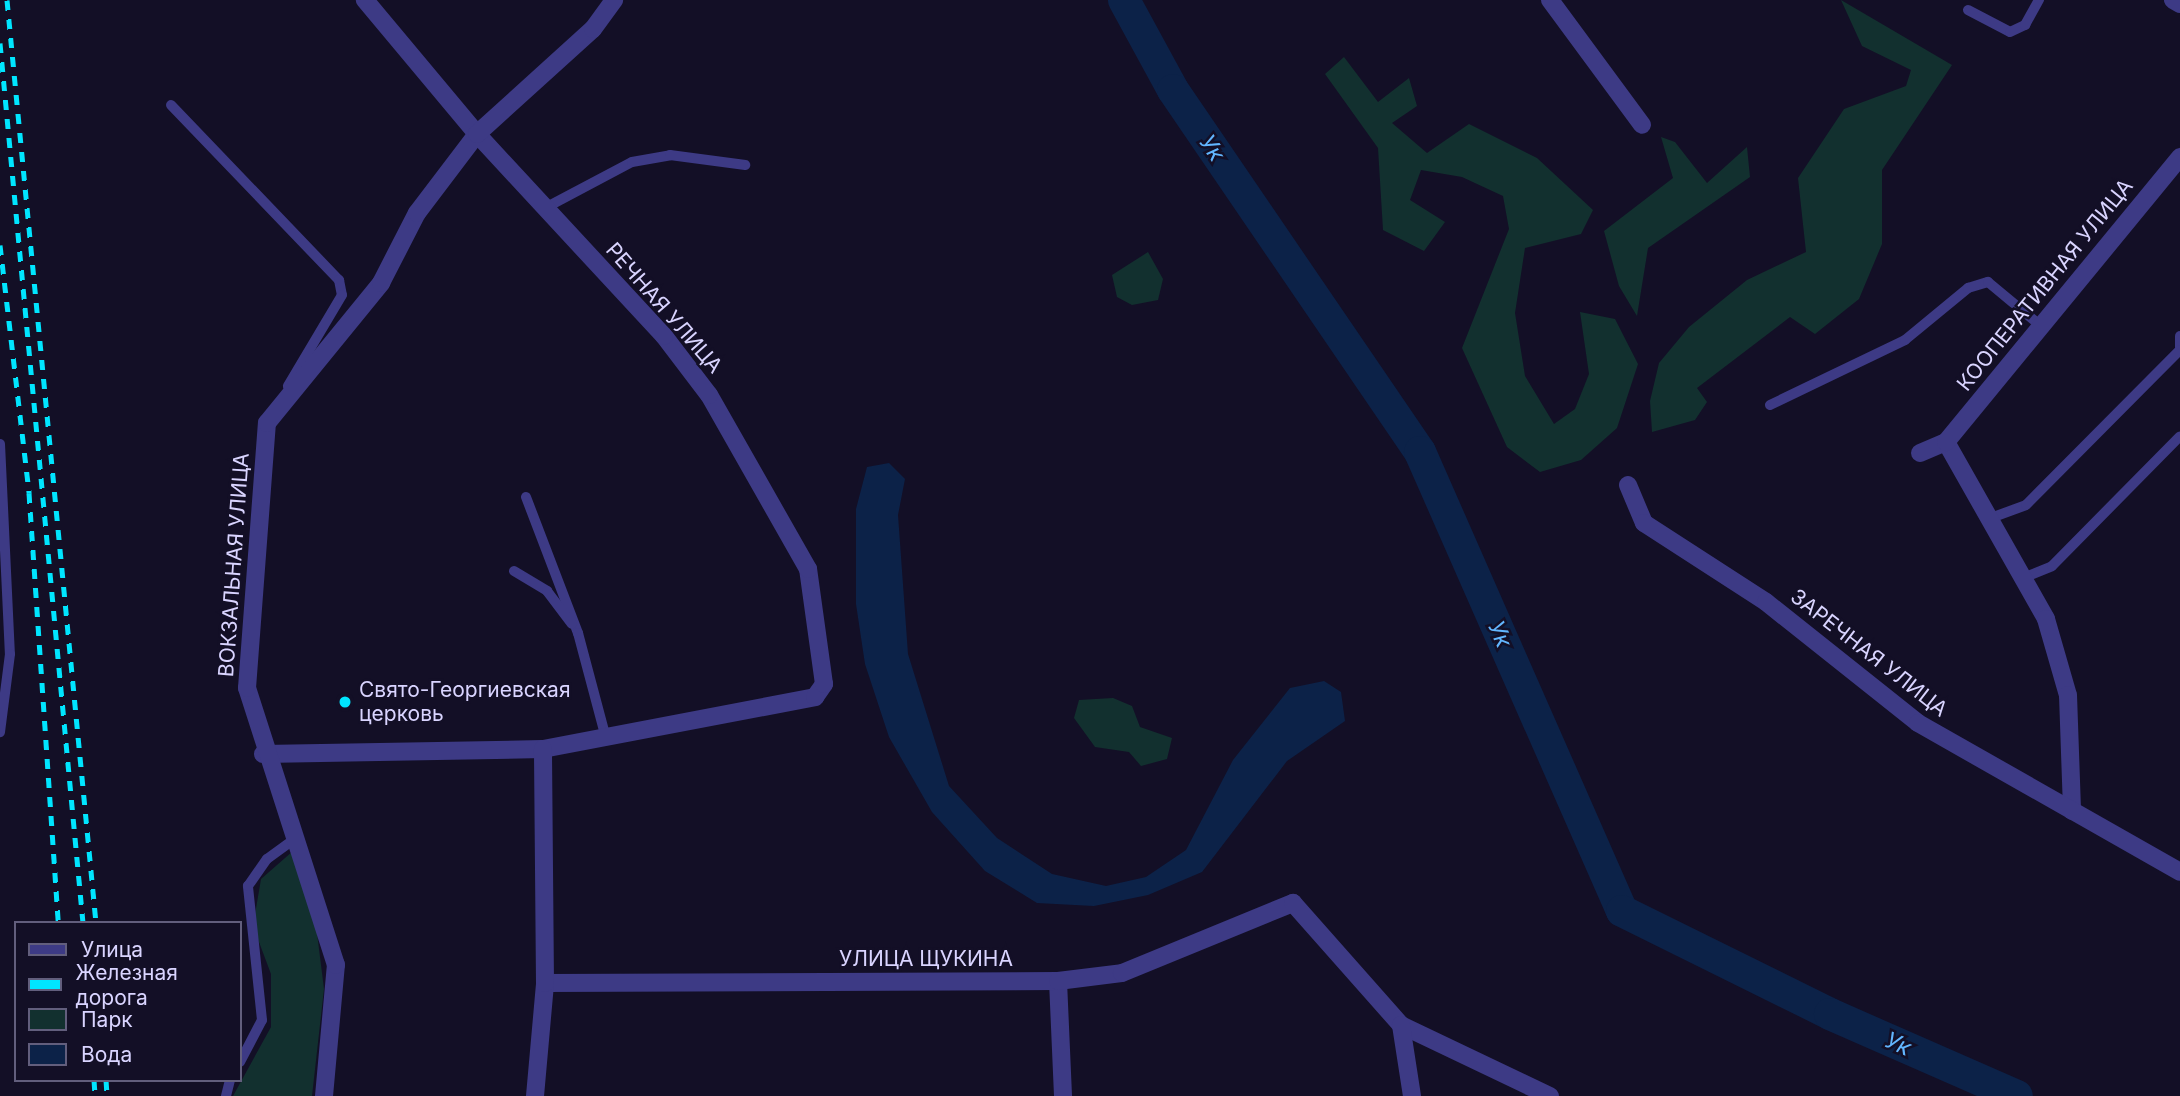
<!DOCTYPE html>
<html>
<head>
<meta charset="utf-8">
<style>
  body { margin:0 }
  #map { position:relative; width:2180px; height:1096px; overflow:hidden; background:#130f26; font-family:Inter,sans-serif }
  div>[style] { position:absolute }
  .green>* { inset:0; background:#12302f }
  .water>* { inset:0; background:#0c2248 }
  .river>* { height:32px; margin:-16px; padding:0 16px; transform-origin:16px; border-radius:16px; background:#0c2248 }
  .service>* { height:10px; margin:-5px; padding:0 5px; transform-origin:5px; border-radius:5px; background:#3d3a85 }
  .minor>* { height:18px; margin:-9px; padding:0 9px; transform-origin:9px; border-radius:9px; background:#3d3a85 }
  .tertiary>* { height:18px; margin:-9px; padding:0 9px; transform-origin:9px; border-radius:9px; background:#3d3a85 }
  .rail>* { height:5px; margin-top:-2.5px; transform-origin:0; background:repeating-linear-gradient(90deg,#00e5ff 0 10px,transparent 0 19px) }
  .dots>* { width:19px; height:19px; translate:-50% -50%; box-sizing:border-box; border:4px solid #130f26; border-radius:50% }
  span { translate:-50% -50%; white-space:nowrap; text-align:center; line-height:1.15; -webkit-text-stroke:5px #130f26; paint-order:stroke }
  .street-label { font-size:21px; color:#d9d4ff }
  .poi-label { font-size:21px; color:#d9d4ff }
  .left { translate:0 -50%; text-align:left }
  .water-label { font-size:23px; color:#62b6ff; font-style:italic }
  .legend { position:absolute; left:14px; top:921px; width:228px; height:161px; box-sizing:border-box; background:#130f26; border:2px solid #625e7d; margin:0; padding:9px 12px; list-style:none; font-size:21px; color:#d9d4ff }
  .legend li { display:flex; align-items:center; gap:14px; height:35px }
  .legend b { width:35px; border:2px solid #625e7d }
</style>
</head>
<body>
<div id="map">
  <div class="green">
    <div style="clip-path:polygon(1841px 0,1952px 65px,1882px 170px,1882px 244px,1859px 299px,1815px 334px,1790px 317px,1697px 388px,1707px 402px,1695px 420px,1652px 432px,1650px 401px,1659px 363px,1689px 327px,1747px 280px,1806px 252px,1798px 178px,1844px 109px,1906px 86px,1911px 70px,1862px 46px)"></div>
    <div style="clip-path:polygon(1344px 57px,1378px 102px,1409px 78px,1417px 106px,1392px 123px,1427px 153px,1469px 124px,1537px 158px,1593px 210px,1581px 234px,1525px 248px,1515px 313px,1525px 376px,1554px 424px,1575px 409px,1589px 374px,1580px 312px,1615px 319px,1638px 364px,1617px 428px,1581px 460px,1540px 472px,1507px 447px,1462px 348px,1509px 229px,1503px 196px,1462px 177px,1421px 170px,1410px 200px,1445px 222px,1424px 251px,1383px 230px,1378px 148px,1325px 74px)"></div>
    <div style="clip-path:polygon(1661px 137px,1675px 142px,1707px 183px,1747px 147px,1750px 177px,1648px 248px,1637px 316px,1619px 286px,1604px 231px,1673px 178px)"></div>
    <div style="clip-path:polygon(1148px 252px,1163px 279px,1158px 300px,1132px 305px,1117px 297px,1112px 275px)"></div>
    <div style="clip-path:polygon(1113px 698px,1132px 706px,1140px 727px,1172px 738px,1167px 759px,1141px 766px,1129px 752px,1095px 747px,1074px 718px,1079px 700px)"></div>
    <div style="clip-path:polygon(293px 851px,315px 917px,324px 989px,312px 1096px,233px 1096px,271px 1027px,271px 974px,253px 926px,261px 879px)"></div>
  </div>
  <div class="water">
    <div style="clip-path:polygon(889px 463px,905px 479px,898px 515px,908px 654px,949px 786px,997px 838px,1052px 874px,1106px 886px,1146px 877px,1186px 850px,1233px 760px,1290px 688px,1324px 681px,1341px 692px,1345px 721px,1287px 761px,1202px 872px,1148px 895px,1094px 906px,1037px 903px,985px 871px,932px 812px,889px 737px,865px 664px,856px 604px,856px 509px,867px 467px)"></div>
  </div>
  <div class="river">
    <div style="left:1124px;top:0;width:102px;rotate:61.4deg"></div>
    <div style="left:1173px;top:90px;width:438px;rotate:55.7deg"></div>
    <div style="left:1420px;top:452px;width:501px;rotate:66.25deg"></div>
    <div style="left:1622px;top:911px;width:232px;rotate:26.3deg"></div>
    <div style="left:1830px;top:1014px;width:204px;rotate:23.7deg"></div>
  </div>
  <div class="service">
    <div style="left:1968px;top:10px;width:47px;rotate:27.6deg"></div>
    <div style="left:2010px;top:32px;width:17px;rotate:-25deg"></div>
    <div style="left:2025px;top:25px;width:29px;rotate:-61deg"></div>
    <div style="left:171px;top:105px;width:243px;rotate:46.2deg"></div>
    <div style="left:339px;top:280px;width:15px;rotate:79deg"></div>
    <div style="left:342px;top:295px;width:106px;rotate:120.7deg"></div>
    <div style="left:545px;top:208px;width:98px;rotate:-27.9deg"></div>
    <div style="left:632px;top:162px;width:39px;rotate:-10deg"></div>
    <div style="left:670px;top:155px;width:76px;rotate:7.6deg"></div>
    <div style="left:2180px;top:336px;width:11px;rotate:90deg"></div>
    <div style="left:1770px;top:405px;width:150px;rotate:-25.7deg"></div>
    <div style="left:1905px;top:340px;width:82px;rotate:-39.5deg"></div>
    <div style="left:1968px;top:288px;width:21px;rotate:-17deg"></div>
    <div style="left:1988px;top:282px;width:69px;rotate:39.7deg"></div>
    <div style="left:0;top:444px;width:210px;rotate:87.3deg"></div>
    <div style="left:10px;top:654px;width:79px;rotate:97.3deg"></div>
    <div style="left:526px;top:497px;width:146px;rotate:69.1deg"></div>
    <div style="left:578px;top:633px;width:109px;rotate:75.1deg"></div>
    <div style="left:1988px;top:519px;width:40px;rotate:-20.2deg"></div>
    <div style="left:2026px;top:505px;width:218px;rotate:-45.2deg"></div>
    <div style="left:514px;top:571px;width:39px;rotate:31deg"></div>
    <div style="left:547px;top:591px;width:41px;rotate:52.9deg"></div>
    <div style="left:2023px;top:578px;width:31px;rotate:-22deg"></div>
    <div style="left:2052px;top:566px;width:182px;rotate:-45.4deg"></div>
    <div style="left:240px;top:1062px;width:47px;rotate:-62.4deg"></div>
    <div style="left:262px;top:1020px;width:135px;rotate:-96deg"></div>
    <div style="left:248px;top:886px;width:33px;rotate:-55deg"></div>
    <div style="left:267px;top:859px;width:34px;rotate:-36deg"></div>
    <div style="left:226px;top:1096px;width:16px;rotate:-76deg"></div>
  </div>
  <div class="minor">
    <div style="left:1550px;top:0;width:155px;rotate:53.6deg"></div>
    <div style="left:1946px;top:442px;width:203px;rotate:60.5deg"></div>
    <div style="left:2046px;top:619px;width:79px;rotate:73.9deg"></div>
    <div style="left:2068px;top:695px;width:116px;rotate:88deg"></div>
    <div style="left:1920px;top:453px;width:28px;rotate:-23deg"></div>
    <div style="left:1946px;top:442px;width:369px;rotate:-50.6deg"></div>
    <div style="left:1628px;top:485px;width:41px;rotate:67.2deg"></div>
    <div style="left:1644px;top:523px;width:145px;rotate:32.9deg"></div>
    <div style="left:1766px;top:602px;width:194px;rotate:38.5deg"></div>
    <div style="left:1918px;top:723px;width:301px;rotate:29.6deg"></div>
    <div style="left:263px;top:754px;width:280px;rotate:-1deg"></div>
    <div style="left:543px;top:749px;width:277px;rotate:-10.8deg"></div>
    <div style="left:815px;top:697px;width:16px;rotate:-55deg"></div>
    <div style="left:824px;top:684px;width:116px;rotate:-97.9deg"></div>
    <div style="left:808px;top:569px;width:200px;rotate:-119.6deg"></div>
    <div style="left:709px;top:395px;width:74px;rotate:-127.3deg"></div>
    <div style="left:664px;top:336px;width:275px;rotate:-132.8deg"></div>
    <div style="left:477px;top:134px;width:175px;rotate:-129.9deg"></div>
    <div style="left:1058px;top:981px;width:115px;rotate:87.5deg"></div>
    <div style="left:545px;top:983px;width:513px;rotate:-0.22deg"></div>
    <div style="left:1058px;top:981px;width:64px;rotate:-7.1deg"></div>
    <div style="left:1122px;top:973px;width:185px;rotate:-22.3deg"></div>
    <div style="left:1293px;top:903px;width:163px;rotate:48.5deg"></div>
    <div style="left:1401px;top:1025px;width:165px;rotate:25.5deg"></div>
    <div style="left:1401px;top:1025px;width:72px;rotate:81.2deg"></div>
    <div style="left:324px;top:1096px;width:132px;rotate:-84.8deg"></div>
    <div style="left:336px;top:965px;width:291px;rotate:-107.8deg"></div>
    <div style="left:247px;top:688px;width:266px;rotate:-85.7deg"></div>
    <div style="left:267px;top:423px;width:181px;rotate:-50.8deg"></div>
    <div style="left:381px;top:283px;width:79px;rotate:-62.8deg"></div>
    <div style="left:417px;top:213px;width:99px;rotate:-52.8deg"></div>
    <div style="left:477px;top:134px;width:156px;rotate:-42.2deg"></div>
    <div style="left:593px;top:29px;width:36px;rotate:-54deg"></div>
    <div style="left:535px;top:1096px;width:113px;rotate:-84.9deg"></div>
    <div style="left:545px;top:983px;width:234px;rotate:-90.5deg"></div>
  </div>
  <div class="tertiary">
    <div style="left:2173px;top:0;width:8px;rotate:30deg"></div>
  </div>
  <div class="rail">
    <div style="left:7px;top:0;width:927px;rotate:84.49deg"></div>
    <div style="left:0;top:43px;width:884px;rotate:84.61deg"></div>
    <div style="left:0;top:245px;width:250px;rotate:83.3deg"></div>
    <div style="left:29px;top:493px;width:431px;rotate:86.1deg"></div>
    <div style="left:94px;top:1080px;width:16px;rotate:86deg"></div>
    <div style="left:106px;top:1080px;width:16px;rotate:86deg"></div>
  </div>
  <div class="dots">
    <div style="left:345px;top:702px;background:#00e5ff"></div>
  </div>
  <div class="street-label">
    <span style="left:2045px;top:285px;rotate:-51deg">КООПЕРАТИВНАЯ УЛИЦА</span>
    <span style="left:664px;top:308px;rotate:49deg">РЕЧНАЯ УЛИЦА</span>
    <span style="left:234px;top:565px;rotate:-86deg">ВОКЗАЛЬНАЯ УЛИЦА</span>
    <span style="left:1869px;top:653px;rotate:38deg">ЗАРЕЧНАЯ УЛИЦА</span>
    <span style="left:926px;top:959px">УЛИЦА ЩУКИНА</span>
  </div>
  <div class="poi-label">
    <span class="left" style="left:359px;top:702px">Свято-Георгиевская<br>церковь</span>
  </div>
  <div class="water-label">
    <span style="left:1212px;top:148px;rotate:56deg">Ук</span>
    <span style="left:1500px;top:634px;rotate:66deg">Ук</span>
    <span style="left:1898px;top:1044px;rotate:24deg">Ук</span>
  </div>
  <ul class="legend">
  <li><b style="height:9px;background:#3d3a85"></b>Улица</li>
  <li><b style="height:9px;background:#00e5ff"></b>Железная дорога</li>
  <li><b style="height:19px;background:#12302f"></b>Парк</li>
  <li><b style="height:19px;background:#0c2248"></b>Вода</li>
  </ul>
</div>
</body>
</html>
